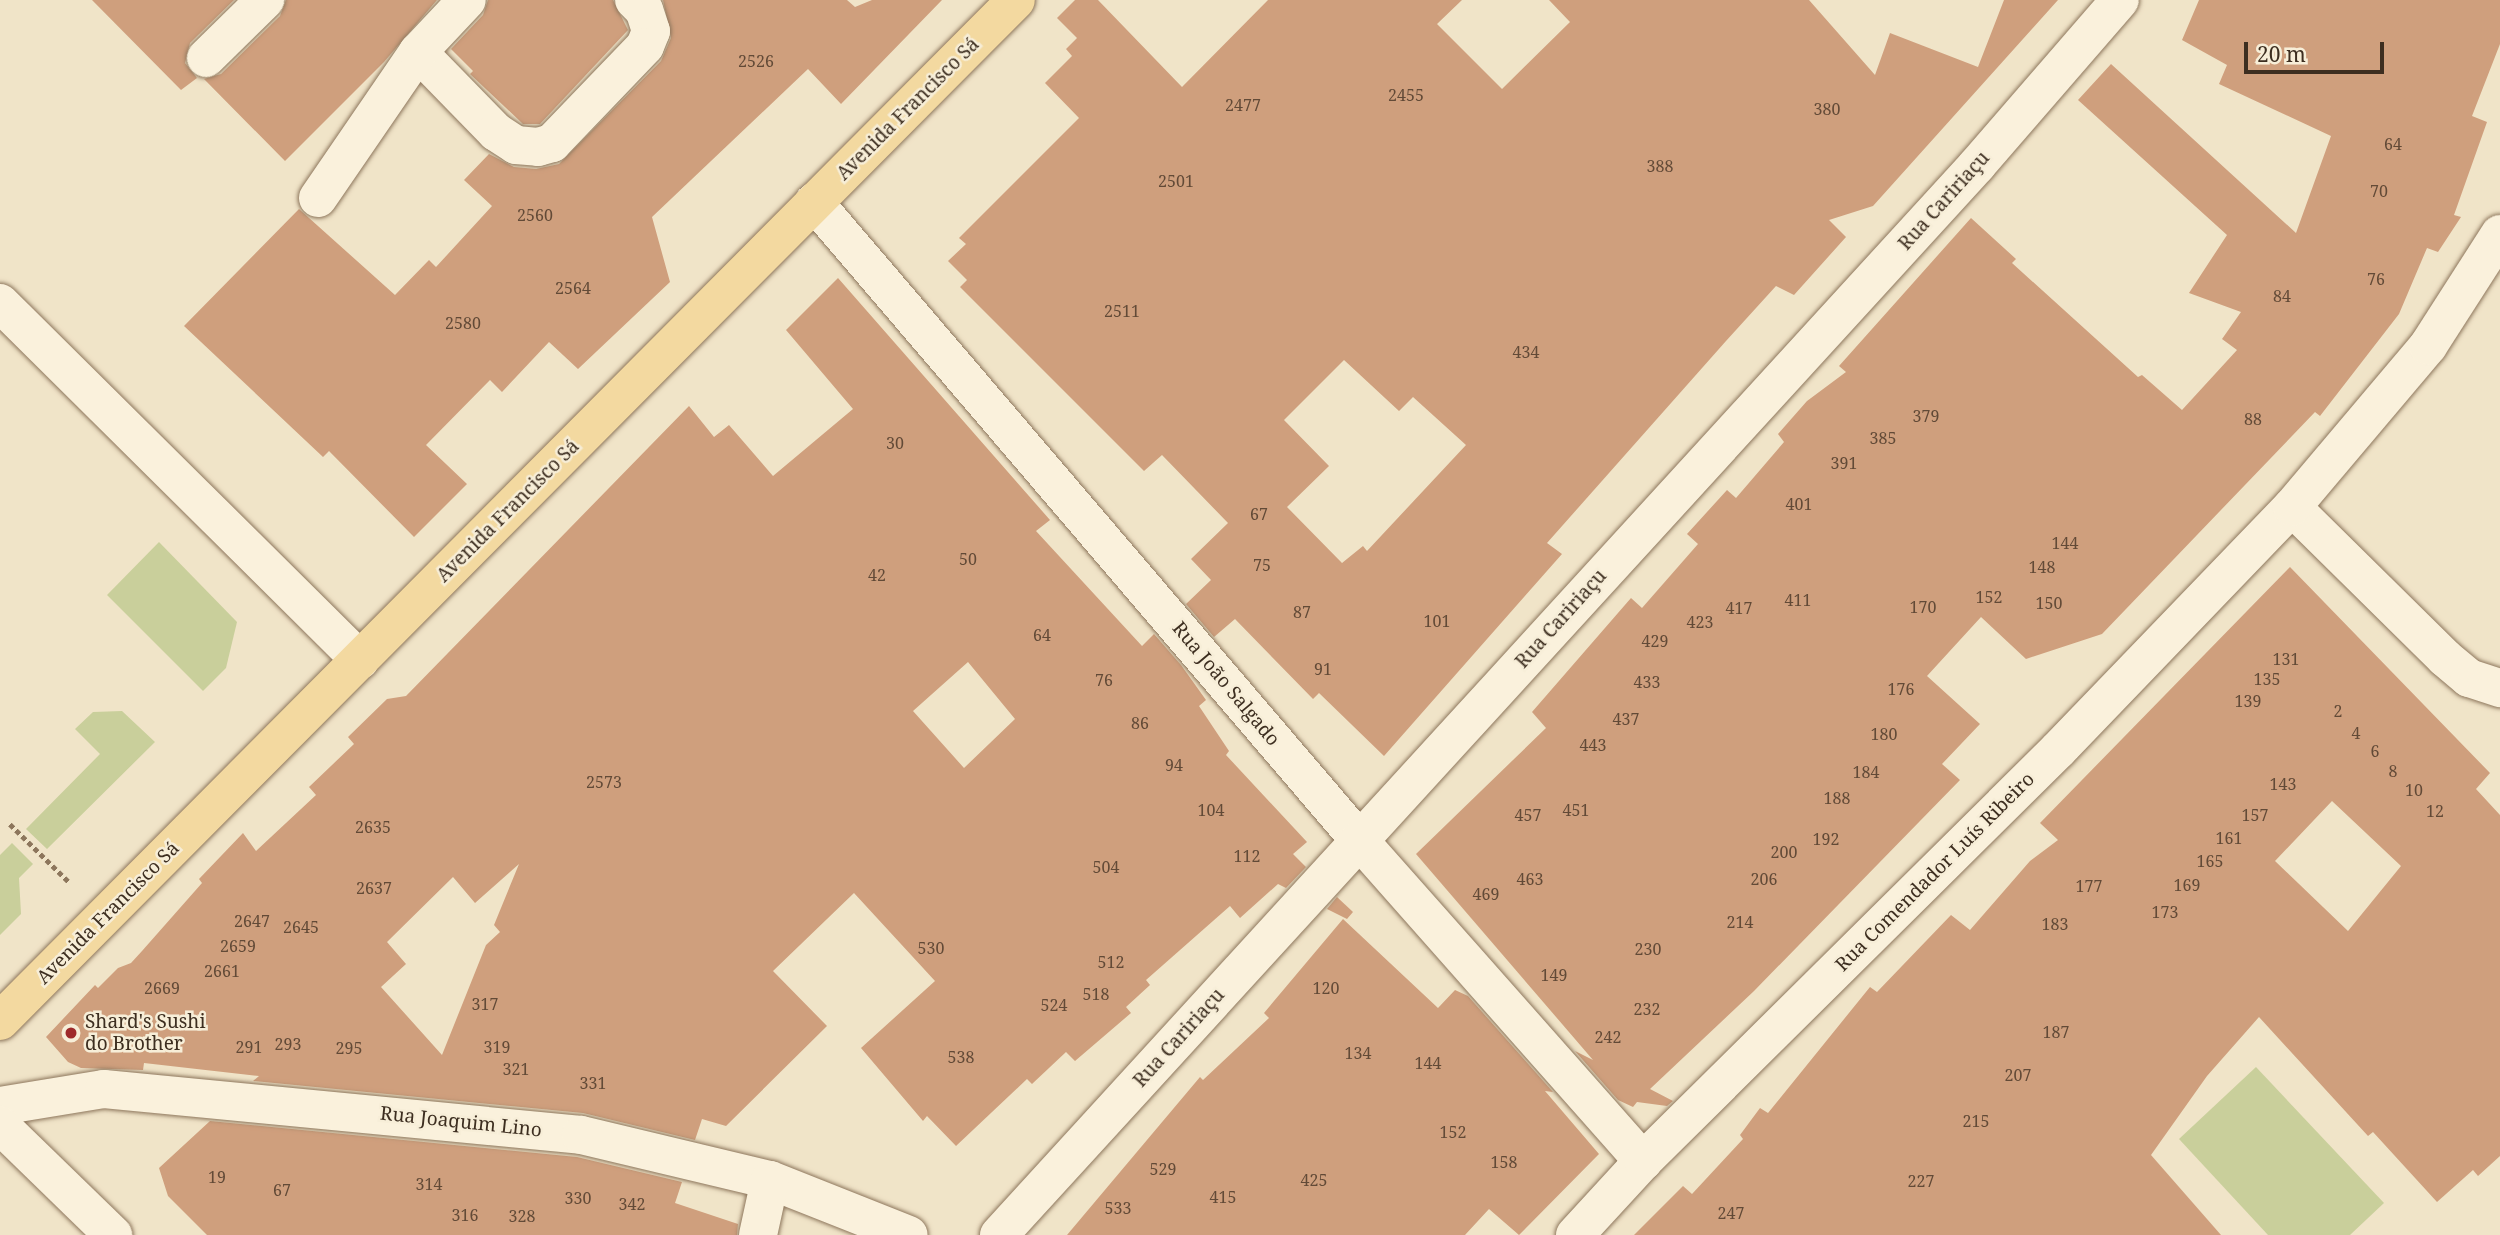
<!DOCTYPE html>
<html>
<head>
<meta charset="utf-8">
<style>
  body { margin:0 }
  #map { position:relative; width:2500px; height:1235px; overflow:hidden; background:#f0e4c8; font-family:"Noto Serif",serif }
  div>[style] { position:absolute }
  .green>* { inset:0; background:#c9cf9b }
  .building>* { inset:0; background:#cf9f7d }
  .path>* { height:4.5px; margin-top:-2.25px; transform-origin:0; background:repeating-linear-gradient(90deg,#8d765c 0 5px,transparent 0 8.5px) }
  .roads { filter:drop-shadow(0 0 2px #8d765c) drop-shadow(0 0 2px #8d765c) }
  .minor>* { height:38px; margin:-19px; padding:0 19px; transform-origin:19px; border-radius:19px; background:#faf1dc }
  .major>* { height:38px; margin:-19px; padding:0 19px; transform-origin:19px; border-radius:19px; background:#f3d9a0 }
  .dots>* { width:19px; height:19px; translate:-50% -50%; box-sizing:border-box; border:4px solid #f7eed8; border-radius:50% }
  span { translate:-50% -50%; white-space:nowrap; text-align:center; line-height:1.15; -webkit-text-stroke:5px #f7eed8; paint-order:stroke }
  .number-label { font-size:16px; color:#624a37 }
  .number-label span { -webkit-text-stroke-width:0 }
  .street-label { font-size:19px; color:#3d2e20 }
  .poi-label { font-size:19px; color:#3d2e20 }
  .left { translate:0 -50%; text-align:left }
  .scale { position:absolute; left:2244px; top:42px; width:140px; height:32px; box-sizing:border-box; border:4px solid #3d2e20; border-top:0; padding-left:9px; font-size:21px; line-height:24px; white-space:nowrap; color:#3d2e20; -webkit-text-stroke:5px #f7eed8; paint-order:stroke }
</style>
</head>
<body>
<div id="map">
  <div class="green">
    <div style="clip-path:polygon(159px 542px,237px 622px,226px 668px,203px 691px,107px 595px)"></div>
    <div style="clip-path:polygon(122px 711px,155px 742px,47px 849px,26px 829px,100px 754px,75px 729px,93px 712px)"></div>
    <div style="clip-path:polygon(12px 843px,33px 864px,19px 878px,21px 914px,0 935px,0 855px)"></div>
    <div style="clip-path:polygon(2256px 1067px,2384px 1203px,2350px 1235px,2268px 1235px,2179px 1139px)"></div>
  </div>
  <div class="building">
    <div style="clip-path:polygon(92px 0,234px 0,190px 43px,185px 63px,197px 78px,181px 90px)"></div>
    <div style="clip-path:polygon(286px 0,437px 0,384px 62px,285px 161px,204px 79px,221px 74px,280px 16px)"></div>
    <div style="clip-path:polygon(488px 0,613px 0,628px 30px,540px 124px,523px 124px,470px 74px,473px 71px,451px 49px,483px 15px)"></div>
    <div style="clip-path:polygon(663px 0,847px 0,855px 7px,872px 0,942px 0,841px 104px,808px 69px,652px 217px,670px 282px,578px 369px,549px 342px,502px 392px,490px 380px,426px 445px,467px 484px,414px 537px,329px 451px,323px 457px,184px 326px,299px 209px,395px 295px,429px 260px,436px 267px,492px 206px,464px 180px,489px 154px,514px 167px,536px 169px,559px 164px,661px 61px,671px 38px)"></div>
    <div style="clip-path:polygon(evenodd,1075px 0,1098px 0,1182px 87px,1268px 0,1462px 0,1437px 24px,1502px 89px,1570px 22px,1549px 0,1809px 0,1875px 75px,1890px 33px,1978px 67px,2004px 0,2058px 0,1873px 206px,1829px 220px,1846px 237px,1794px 295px,1776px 286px,1726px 341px,1547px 543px,1562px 554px,1384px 756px,1319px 693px,1313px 699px,1235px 619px,1214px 637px,1186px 604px,1211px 580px,1191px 559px,1228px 523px,1162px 455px,1144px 471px,960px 287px,967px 280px,948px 261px,966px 244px,959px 238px,1079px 118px,1045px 83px,1072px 56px,1066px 49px,1077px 38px,1057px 18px,1075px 0,1344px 360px,1399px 411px,1413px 397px,1466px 445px,1367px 551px,1363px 546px,1342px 563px,1287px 507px,1329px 466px,1284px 420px,1344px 360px)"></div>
    <div style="clip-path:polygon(2199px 0,2500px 0,2500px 44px,2472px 116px,2487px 122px,2454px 215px,2461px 217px,2438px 252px,2427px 248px,2399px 314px,2320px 416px,2315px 412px,2102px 634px,2026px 659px,1981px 617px,1927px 676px,1980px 724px,1942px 764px,1960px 780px,1754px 991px,1650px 1089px,1673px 1101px,1667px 1106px,1637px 1102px,1633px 1107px,1618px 1100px,1575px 1051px,1593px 1060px,1416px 854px,1546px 728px,1532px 712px,1631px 598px,1642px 608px,1698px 544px,1687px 534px,1727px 490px,1736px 498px,1784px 442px,1778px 434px,1807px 401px,1846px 372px,1839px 366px,1971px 218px,2016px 259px,2012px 263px,2138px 377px,2142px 375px,2182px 410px,2237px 350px,2222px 339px,2241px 312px,2189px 293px,2227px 235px,2078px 100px,2111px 64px,2296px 233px,2331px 136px,2219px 84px,2227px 65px,2182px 40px)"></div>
    <div style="clip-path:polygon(evenodd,838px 278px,1050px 520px,1036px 531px,1142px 646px,1154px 634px,1181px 665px,1206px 700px,1199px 706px,1229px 751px,1226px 755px,1307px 842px,1293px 854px,1306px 867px,1286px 888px,1278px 884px,1240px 918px,1230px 906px,1146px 980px,1150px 985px,1126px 1007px,1131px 1013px,1075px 1061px,1066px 1052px,1032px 1084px,1027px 1079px,956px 1146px,927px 1116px,923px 1121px,861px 1048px,935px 981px,854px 893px,773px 971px,827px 1026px,726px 1126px,702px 1119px,695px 1140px,583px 1113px,253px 1081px,259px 1076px,144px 1063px,143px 1070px,81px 1068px,68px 1062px,46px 1037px,95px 985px,98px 988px,118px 968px,131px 963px,142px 951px,202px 883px,199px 879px,243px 833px,256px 851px,316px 795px,309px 787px,354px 744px,348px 737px,387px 699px,406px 696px,689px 406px,714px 437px,729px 425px,773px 476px,853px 409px,786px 330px,838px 278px,968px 662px,1015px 719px,964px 768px,913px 711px,968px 662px,838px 278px,519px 864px,494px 925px,500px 932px,486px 945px,442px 1055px,381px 987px,406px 964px,387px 942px,453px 877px,475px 903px,519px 864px)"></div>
    <div style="clip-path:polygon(evenodd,2290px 567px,2490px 773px,2476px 789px,2500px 815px,2500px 1156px,2478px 1176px,2473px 1170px,2437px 1202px,2373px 1132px,2368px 1136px,2259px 1017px,2207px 1076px,2151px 1155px,2221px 1235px,1634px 1235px,1683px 1186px,1692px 1194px,1743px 1139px,1740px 1135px,1760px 1108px,1768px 1113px,1870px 987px,1877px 992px,1951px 915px,1970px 930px,2030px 861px,2058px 840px,2040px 823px,2290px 567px,2332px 801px,2401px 866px,2348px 931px,2275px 861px,2332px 801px)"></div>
    <div style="clip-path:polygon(1337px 897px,1353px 912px,1347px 919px,1327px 909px)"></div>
    <div style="clip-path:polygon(1343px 919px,1438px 1008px,1455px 990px,1468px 996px,1553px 1092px,1545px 1091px,1599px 1154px,1519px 1235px,1489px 1209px,1465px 1235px,1067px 1235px,1200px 1077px,1203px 1080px,1269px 1018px,1264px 1013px)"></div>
    <div style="clip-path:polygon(210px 1121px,577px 1157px,682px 1182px,675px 1203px,738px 1224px,737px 1235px,207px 1235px,168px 1196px,159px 1168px)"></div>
  </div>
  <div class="path">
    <div style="left:10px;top:824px;width:84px;rotate:44.5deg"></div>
  </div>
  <div class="roads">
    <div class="minor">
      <div style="left:418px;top:52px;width:112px;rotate:45.7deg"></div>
      <div style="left:496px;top:132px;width:24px;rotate:33deg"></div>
      <div style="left:516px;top:145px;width:22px;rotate:5deg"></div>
      <div style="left:538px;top:147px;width:15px;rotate:-16deg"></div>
      <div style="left:552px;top:143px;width:134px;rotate:-46.2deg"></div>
      <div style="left:645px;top:46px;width:16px;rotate:-68deg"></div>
      <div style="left:651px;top:31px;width:22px;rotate:-108deg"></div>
      <div style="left:644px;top:10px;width:14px;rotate:-135deg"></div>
      <div style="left:206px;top:58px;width:83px;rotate:-44.5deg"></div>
      <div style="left:318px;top:198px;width:177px;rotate:-55.6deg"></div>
      <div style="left:418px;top:52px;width:71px;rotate:-46.7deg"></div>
      <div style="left:814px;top:202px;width:839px;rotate:49.49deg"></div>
      <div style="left:1359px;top:840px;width:429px;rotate:48.5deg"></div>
      <div style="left:0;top:303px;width:507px;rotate:44.76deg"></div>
      <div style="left:2292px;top:507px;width:215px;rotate:44.6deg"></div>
      <div style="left:2445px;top:658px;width:31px;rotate:40deg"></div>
      <div style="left:2469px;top:678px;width:33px;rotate:18deg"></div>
      <div style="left:0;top:1106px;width:105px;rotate:-9.3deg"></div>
      <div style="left:104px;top:1089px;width:479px;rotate:5.5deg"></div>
      <div style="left:581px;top:1135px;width:194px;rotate:13.4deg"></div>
      <div style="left:770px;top:1180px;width:149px;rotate:21.6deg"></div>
      <div style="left:0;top:1125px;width:158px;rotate:44.2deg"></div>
      <div style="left:758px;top:1235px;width:56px;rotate:-77.7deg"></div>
      <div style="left:999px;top:1235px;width:1450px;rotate:-47.57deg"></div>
      <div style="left:1977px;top:165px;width:218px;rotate:-49.1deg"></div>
      <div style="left:1575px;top:1235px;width:100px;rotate:-47.4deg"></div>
      <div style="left:1643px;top:1161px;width:584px;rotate:-44.72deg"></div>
      <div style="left:2058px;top:750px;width:337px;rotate:-46.1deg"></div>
      <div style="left:2292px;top:507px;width:211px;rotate:-49.8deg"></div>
      <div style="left:2428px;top:346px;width:133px;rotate:-57.3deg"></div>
    </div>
    <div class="major">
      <div style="left:0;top:1021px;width:1440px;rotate:-45.14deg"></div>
    </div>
  </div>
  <div class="dots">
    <div style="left:71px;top:1033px;background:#9e2a2b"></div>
  </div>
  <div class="number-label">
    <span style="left:756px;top:61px">2526</span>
    <span style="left:1406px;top:95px">2455</span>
    <span style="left:1243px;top:105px">2477</span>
    <span style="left:1827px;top:109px">380</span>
    <span style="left:2393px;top:144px">64</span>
    <span style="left:1660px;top:166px">388</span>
    <span style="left:1176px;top:181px">2501</span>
    <span style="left:2379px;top:191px">70</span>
    <span style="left:535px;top:215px">2560</span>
    <span style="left:2376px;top:279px">76</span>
    <span style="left:573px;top:288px">2564</span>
    <span style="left:2282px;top:296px">84</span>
    <span style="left:1122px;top:311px">2511</span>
    <span style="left:463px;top:323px">2580</span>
    <span style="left:1526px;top:352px">434</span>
    <span style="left:1926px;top:416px">379</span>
    <span style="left:2253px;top:419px">88</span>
    <span style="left:1883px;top:438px">385</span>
    <span style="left:895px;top:443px">30</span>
    <span style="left:1844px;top:463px">391</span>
    <span style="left:1799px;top:504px">401</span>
    <span style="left:1259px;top:514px">67</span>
    <span style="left:2065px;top:543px">144</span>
    <span style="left:968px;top:559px">50</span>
    <span style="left:1262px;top:565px">75</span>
    <span style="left:2042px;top:567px">148</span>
    <span style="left:877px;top:575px">42</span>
    <span style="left:1989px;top:597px">152</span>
    <span style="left:1798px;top:600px">411</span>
    <span style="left:2049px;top:603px">150</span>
    <span style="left:1923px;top:607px">170</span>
    <span style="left:1739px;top:608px">417</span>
    <span style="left:1302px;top:612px">87</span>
    <span style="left:1437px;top:621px">101</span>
    <span style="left:1700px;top:622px">423</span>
    <span style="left:1042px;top:635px">64</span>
    <span style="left:1655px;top:641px">429</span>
    <span style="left:2286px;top:659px">131</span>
    <span style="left:1323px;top:669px">91</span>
    <span style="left:2267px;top:679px">135</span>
    <span style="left:1104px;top:680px">76</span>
    <span style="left:1647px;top:682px">433</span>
    <span style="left:1901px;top:689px">176</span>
    <span style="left:2248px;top:701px">139</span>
    <span style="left:2338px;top:711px">2</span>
    <span style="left:1626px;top:719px">437</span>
    <span style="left:1140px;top:723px">86</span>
    <span style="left:2356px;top:733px">4</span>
    <span style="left:1884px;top:734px">180</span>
    <span style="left:1593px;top:745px">443</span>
    <span style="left:2375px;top:751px">6</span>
    <span style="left:1174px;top:765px">94</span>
    <span style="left:2393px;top:771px">8</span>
    <span style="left:1866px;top:772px">184</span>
    <span style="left:604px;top:782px">2573</span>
    <span style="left:2283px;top:784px">143</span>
    <span style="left:2414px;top:790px">10</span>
    <span style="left:1837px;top:798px">188</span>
    <span style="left:1211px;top:810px">104</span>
    <span style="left:1576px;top:810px">451</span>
    <span style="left:2435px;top:811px">12</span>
    <span style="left:1528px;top:815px">457</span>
    <span style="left:2255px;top:815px">157</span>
    <span style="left:373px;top:827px">2635</span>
    <span style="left:2229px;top:838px">161</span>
    <span style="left:1826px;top:839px">192</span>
    <span style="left:1784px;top:852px">200</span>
    <span style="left:1247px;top:856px">112</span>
    <span style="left:2210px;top:861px">165</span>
    <span style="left:1106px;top:867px">504</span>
    <span style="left:1530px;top:879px">463</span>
    <span style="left:1764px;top:879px">206</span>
    <span style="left:2187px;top:885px">169</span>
    <span style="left:2089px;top:886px">177</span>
    <span style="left:374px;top:888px">2637</span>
    <span style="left:1486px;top:894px">469</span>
    <span style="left:2165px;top:912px">173</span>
    <span style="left:252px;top:921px">2647</span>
    <span style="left:1740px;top:922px">214</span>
    <span style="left:2055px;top:924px">183</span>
    <span style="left:301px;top:927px">2645</span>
    <span style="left:238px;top:946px">2659</span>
    <span style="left:931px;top:948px">530</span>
    <span style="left:1648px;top:949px">230</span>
    <span style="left:1111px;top:962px">512</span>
    <span style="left:222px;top:971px">2661</span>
    <span style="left:1554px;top:975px">149</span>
    <span style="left:162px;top:988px">2669</span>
    <span style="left:1326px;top:988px">120</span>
    <span style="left:1096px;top:994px">518</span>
    <span style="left:485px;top:1004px">317</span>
    <span style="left:1054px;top:1005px">524</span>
    <span style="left:1647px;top:1009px">232</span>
    <span style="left:2056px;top:1032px">187</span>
    <span style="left:1608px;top:1037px">242</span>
    <span style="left:288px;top:1044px">293</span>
    <span style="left:249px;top:1047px">291</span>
    <span style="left:497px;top:1047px">319</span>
    <span style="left:349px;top:1048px">295</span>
    <span style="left:1358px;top:1053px">134</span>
    <span style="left:961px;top:1057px">538</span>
    <span style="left:1428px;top:1063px">144</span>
    <span style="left:516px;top:1069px">321</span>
    <span style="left:2018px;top:1075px">207</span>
    <span style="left:593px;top:1083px">331</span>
    <span style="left:1976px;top:1121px">215</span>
    <span style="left:1453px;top:1132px">152</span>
    <span style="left:1504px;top:1162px">158</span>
    <span style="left:1163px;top:1169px">529</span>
    <span style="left:217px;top:1177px">19</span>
    <span style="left:1314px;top:1180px">425</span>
    <span style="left:1921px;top:1181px">227</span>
    <span style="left:429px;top:1184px">314</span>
    <span style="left:282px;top:1190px">67</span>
    <span style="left:1223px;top:1197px">415</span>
    <span style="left:578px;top:1198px">330</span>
    <span style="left:632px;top:1204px">342</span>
    <span style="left:1118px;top:1208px">533</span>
    <span style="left:1731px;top:1213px">247</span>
    <span style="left:465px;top:1215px">316</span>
    <span style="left:522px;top:1216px">328</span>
  </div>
  <div class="street-label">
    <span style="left:908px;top:109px;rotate:-45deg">Avenida Francisco Sá</span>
    <span style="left:1944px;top:201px;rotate:-48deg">Rua Caririaçu</span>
    <span style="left:508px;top:511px;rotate:-45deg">Avenida Francisco Sá</span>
    <span style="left:1561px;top:619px;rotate:-48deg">Rua Caririaçu</span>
    <span style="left:1226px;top:684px;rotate:50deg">Rua João Salgado</span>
    <span style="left:1935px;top:872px;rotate:-45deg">Rua Comendador Luís Ribeiro</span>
    <span style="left:108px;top:913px;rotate:-45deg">Avenida Francisco Sá</span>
    <span style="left:1179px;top:1038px;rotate:-48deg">Rua Caririaçu</span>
    <span style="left:461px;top:1122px;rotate:6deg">Rua Joaquim Lino</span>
  </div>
  <div class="poi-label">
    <span class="left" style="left:85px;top:1033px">Shard's Sushi<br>do Brother</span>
  </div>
  <div class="scale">20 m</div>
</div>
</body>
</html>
